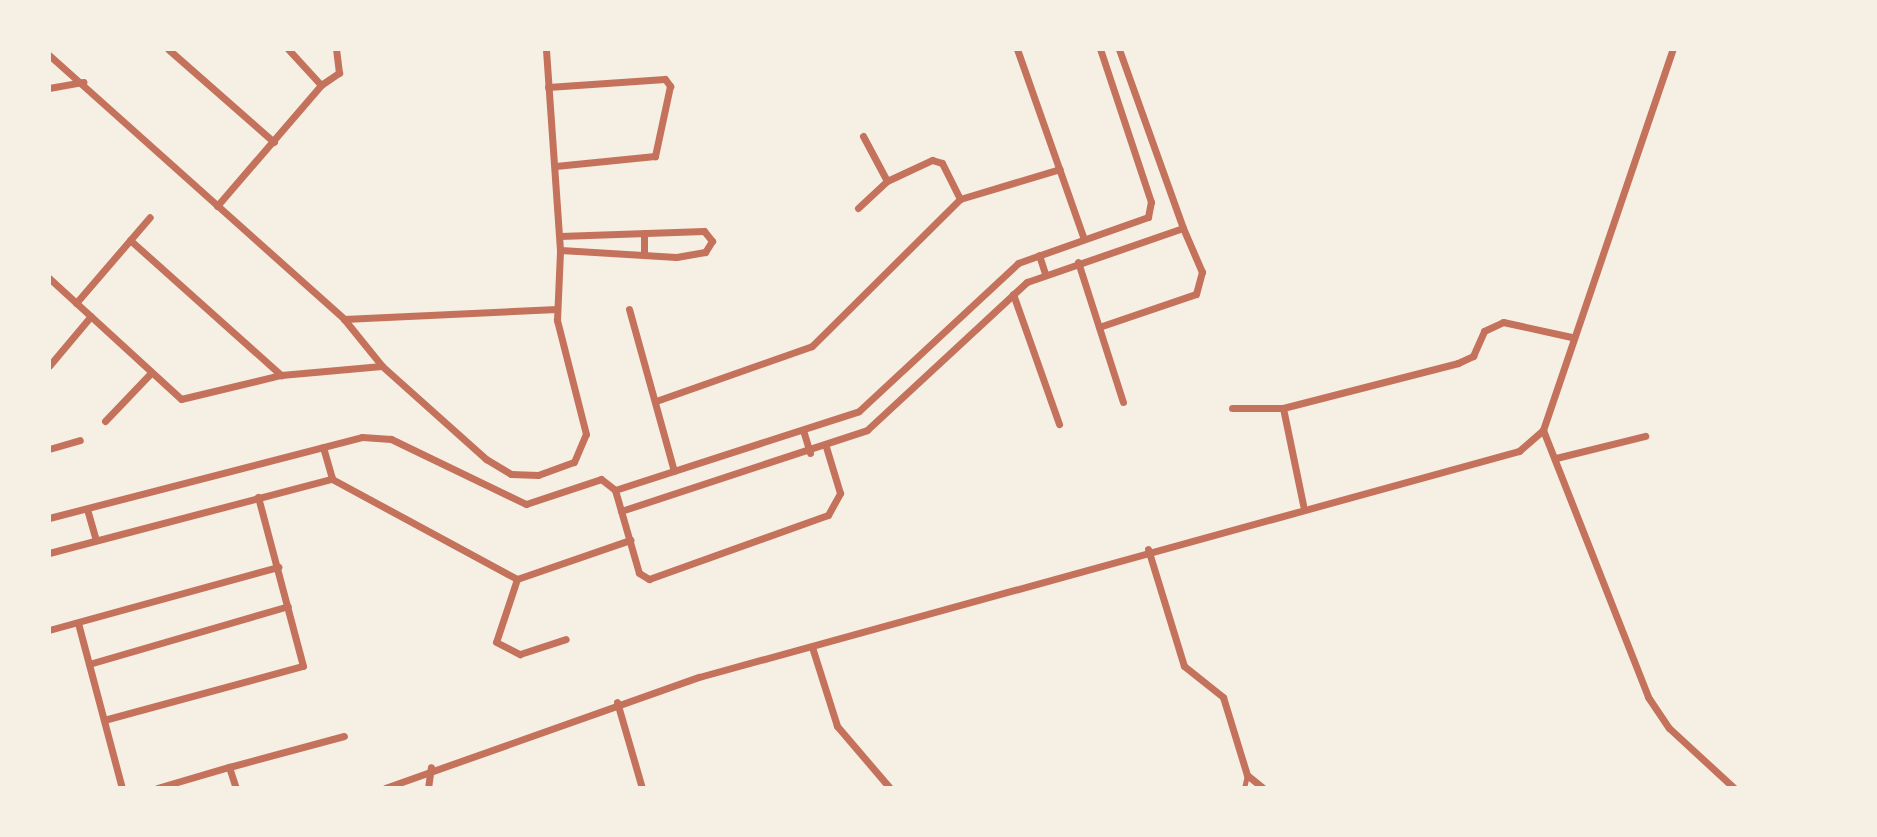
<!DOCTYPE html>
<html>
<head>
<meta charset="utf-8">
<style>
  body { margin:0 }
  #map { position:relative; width:1877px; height:837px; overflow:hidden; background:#f6efe4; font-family:Montserrat,sans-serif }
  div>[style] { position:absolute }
  .service>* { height:5px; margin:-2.5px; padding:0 2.5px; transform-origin:2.5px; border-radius:2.5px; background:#c5725c }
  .minor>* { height:7px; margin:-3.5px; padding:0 3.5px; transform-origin:3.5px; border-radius:3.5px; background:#c5725c }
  span { translate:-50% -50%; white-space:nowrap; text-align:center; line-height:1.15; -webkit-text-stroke:7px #f6efe4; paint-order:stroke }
  .frame { position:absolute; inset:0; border:51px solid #f6efe4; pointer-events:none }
</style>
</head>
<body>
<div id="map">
  <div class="service">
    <div style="left:1244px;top:788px;width:13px;rotate:-77deg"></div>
  </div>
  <div class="minor">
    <div style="left:168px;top:49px;width:141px;rotate:41.3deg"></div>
    <div style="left:1017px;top:49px;width:201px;rotate:70.6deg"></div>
    <div style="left:49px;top:55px;width:396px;rotate:41.8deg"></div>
    <div style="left:344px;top:319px;width:60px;rotate:51deg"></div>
    <div style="left:382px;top:366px;width:140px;rotate:41.8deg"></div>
    <div style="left:486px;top:459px;width:29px;rotate:31deg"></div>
    <div style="left:511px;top:474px;width:27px;rotate:2deg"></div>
    <div style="left:538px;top:475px;width:38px;rotate:-20deg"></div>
    <div style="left:574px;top:462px;width:30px;rotate:-67deg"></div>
    <div style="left:586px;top:434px;width:118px;rotate:-104.3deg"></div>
    <div style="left:557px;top:320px;width:70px;rotate:-87.5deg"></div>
    <div style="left:560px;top:250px;width:201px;rotate:-94deg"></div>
    <div style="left:321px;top:85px;width:22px;rotate:-34deg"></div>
    <div style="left:339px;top:73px;width:24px;rotate:-97deg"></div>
    <div style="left:548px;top:87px;width:117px;rotate:-3.9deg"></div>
    <div style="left:665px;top:79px;width:9px;rotate:54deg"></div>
    <div style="left:670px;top:86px;width:72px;rotate:102.1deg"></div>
    <div style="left:655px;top:156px;width:100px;rotate:174.3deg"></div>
    <div style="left:49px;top:88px;width:35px;rotate:-10deg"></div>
    <div style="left:863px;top:136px;width:51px;rotate:61.9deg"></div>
    <div style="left:217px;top:206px;width:160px;rotate:-49.3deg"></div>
    <div style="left:321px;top:85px;width:49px;rotate:-132.5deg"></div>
    <div style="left:858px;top:208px;width:40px;rotate:-43deg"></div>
    <div style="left:887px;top:181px;width:50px;rotate:-25deg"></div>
    <div style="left:932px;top:160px;width:10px;rotate:17deg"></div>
    <div style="left:942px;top:163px;width:40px;rotate:63.4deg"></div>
    <div style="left:644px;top:233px;width:22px;rotate:90deg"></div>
    <div style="left:560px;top:236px;width:144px;rotate:-2deg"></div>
    <div style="left:704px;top:231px;width:13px;rotate:51deg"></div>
    <div style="left:712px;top:241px;width:13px;rotate:122deg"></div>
    <div style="left:705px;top:252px;width:29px;rotate:170deg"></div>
    <div style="left:676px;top:257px;width:116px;rotate:-176.5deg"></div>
    <div style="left:130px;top:240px;width:203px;rotate:41.8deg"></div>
    <div style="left:1039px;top:255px;width:19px;rotate:72deg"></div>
    <div style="left:1078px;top:262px;width:147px;rotate:72.2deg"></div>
    <div style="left:49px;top:278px;width:179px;rotate:42.5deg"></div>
    <div style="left:181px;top:399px;width:103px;rotate:-13.5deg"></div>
    <div style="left:281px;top:375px;width:101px;rotate:-5.1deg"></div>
    <div style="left:1013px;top:294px;width:138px;rotate:70.5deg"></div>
    <div style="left:76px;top:303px;width:113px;rotate:-49.3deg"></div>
    <div style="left:629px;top:309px;width:168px;rotate:74.5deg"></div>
    <div style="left:344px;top:319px;width:213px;rotate:-2.7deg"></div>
    <div style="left:1099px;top:327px;width:102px;rotate:-18.8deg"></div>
    <div style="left:1196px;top:294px;width:23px;rotate:-75deg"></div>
    <div style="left:1202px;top:272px;width:48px;rotate:-113.4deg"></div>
    <div style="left:49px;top:366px;width:65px;rotate:-50deg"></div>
    <div style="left:656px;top:401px;width:165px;rotate:-19.4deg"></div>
    <div style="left:812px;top:346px;width:209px;rotate:-44.8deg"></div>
    <div style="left:960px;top:199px;width:104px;rotate:-16.7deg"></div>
    <div style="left:1232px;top:408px;width:51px"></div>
    <div style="left:1283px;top:408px;width:181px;rotate:-14.4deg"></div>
    <div style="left:1458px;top:363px;width:17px;rotate:-25deg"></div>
    <div style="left:1473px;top:356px;width:27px;rotate:-66deg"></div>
    <div style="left:1484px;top:331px;width:21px;rotate:-25deg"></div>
    <div style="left:1503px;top:322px;width:70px;rotate:12.4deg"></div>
    <div style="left:1283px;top:408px;width:99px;rotate:78.3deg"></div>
    <div style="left:105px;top:421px;width:64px;rotate:-46.3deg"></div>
    <div style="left:803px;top:430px;width:24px;rotate:73deg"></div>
    <div style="left:1543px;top:430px;width:287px;rotate:68.5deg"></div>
    <div style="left:1648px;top:697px;width:37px;rotate:56deg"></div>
    <div style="left:1669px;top:728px;width:88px;rotate:42.7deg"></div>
    <div style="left:323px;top:447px;width:33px;rotate:74deg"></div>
    <div style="left:49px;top:449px;width:32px;rotate:-16deg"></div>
    <div style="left:1556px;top:458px;width:92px;rotate:-13.9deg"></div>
    <div style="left:615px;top:490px;width:256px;rotate:-17.9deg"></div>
    <div style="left:859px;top:411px;width:217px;rotate:-42.9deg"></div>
    <div style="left:1018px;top:263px;width:138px;rotate:-19.5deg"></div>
    <div style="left:1148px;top:217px;width:15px;rotate:-79deg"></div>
    <div style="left:1151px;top:202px;width:161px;rotate:-108.4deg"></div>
    <div style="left:87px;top:509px;width:32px;rotate:74deg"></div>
    <div style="left:621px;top:511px;width:259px;rotate:-18.2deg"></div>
    <div style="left:867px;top:430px;width:218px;rotate:-42.8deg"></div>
    <div style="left:1027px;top:282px;width:165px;rotate:-19.1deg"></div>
    <div style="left:1183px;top:228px;width:190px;rotate:-109.7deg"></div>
    <div style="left:49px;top:518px;width:323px;rotate:-14.5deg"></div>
    <div style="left:362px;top:437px;width:29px;rotate:4deg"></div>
    <div style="left:391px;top:439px;width:150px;rotate:25.7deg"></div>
    <div style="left:526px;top:504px;width:79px;rotate:-18.4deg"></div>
    <div style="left:601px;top:479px;width:18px;rotate:38deg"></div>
    <div style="left:615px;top:490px;width:86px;rotate:73.9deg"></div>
    <div style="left:639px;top:573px;width:12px;rotate:31deg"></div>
    <div style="left:649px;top:579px;width:190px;rotate:-19.7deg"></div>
    <div style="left:828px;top:515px;width:25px;rotate:-61deg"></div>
    <div style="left:840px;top:493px;width:48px;rotate:-106.9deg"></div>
    <div style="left:1148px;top:549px;width:122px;rotate:72.9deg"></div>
    <div style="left:1184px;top:666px;width:50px;rotate:38.5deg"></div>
    <div style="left:1223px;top:697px;width:82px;rotate:72.9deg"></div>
    <div style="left:1247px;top:775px;width:21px;rotate:39deg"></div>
    <div style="left:49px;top:553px;width:293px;rotate:-14.7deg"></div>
    <div style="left:332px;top:479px;width:210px;rotate:28.4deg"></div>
    <div style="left:517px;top:579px;width:120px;rotate:-19deg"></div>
    <div style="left:517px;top:579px;width:66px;rotate:108.4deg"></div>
    <div style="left:496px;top:642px;width:27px;rotate:27deg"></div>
    <div style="left:520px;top:654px;width:48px;rotate:-18.1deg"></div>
    <div style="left:78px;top:623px;width:171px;rotate:75.1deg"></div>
    <div style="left:49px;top:630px;width:238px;rotate:-15.4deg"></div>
    <div style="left:812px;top:647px;width:83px;rotate:72.4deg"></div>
    <div style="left:837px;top:726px;width:82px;rotate:49.5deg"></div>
    <div style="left:89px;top:664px;width:207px;rotate:-16.2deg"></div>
    <div style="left:617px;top:702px;width:90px;rotate:73.8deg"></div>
    <div style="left:104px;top:720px;width:206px;rotate:-15.2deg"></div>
    <div style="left:303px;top:666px;width:175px;rotate:-104.9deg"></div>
    <div style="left:229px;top:767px;width:119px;rotate:-15.1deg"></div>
    <div style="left:157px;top:788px;width:75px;rotate:-16.3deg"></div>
    <div style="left:229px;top:767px;width:22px;rotate:72deg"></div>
    <div style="left:385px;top:788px;width:333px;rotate:-19.5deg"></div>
    <div style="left:699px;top:677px;width:851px;rotate:-15.41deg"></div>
    <div style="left:1519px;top:451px;width:32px;rotate:-41deg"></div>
    <div style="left:1543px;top:430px;width:403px;rotate:-71.2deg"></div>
    <div style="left:428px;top:788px;width:21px;rotate:-82deg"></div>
  </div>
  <div class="frame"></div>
</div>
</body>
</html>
